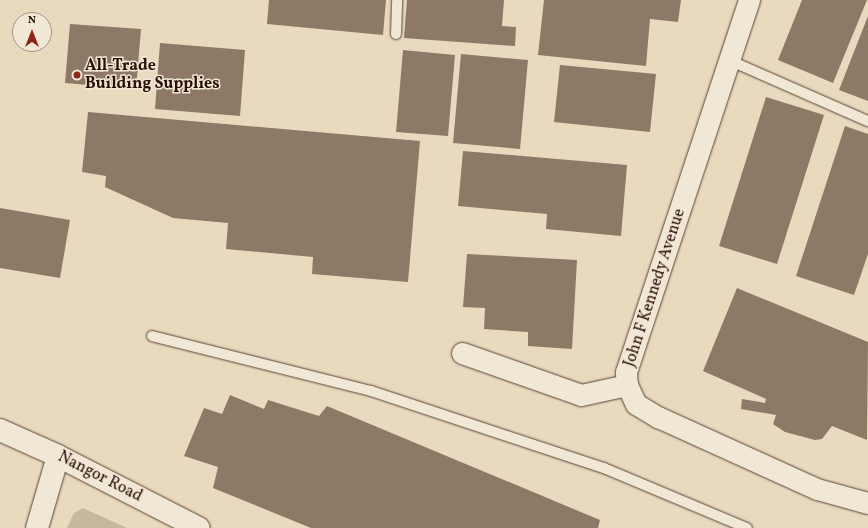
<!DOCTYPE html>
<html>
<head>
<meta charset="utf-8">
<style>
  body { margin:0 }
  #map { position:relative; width:868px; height:528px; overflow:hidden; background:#e9dabf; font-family:Vollkorn,serif }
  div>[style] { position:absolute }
  .green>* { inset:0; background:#c8b79f }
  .building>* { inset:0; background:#8d7966 }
  .roads { filter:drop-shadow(0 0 1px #594234) drop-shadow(0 0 1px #594234) }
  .lane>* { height:10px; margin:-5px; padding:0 5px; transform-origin:5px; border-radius:5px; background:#f1e7d5 }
  .street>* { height:21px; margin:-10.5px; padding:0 10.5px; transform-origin:10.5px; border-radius:10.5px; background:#f1e7d5 }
  .secondary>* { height:22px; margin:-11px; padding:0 11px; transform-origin:11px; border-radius:11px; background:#f1e7d5 }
  .dots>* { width:11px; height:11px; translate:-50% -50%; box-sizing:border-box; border:2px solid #f1e7d5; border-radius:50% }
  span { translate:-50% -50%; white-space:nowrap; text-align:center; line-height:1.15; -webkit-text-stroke:3px #f1e7d5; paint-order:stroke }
  .poi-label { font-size:16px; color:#290f05; font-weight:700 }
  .left { translate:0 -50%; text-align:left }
  .street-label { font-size:16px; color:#290f05 }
  .north { position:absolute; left:12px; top:12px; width:40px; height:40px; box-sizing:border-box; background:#f1e7d5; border:1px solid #a19182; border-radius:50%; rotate:0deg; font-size:11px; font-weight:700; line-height:16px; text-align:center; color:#290f05 }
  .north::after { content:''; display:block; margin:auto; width:14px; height:18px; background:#8f2418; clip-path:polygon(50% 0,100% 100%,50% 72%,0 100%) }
</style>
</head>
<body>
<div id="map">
  <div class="green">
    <div style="clip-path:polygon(83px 508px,127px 528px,67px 528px,74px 513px)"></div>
  </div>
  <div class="building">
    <div style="clip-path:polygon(269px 0,386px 0,383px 35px,267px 24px)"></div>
    <div style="clip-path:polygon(407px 0,504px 0,502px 26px,516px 27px,515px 46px,404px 38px)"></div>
    <div style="clip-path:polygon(544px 0,681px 0,678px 22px,650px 19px,646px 66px,538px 55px)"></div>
    <div style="clip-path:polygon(802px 0,867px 0,833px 83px,778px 60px)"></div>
    <div style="clip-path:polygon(868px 16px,868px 101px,839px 90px)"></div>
    <div style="clip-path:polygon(70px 24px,141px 29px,136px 89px,65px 83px)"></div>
    <div style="clip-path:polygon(160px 43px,245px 50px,240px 116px,155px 109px)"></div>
    <div style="clip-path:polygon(403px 50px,455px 55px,448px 136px,396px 132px)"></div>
    <div style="clip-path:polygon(461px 54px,528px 60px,520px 149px,453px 143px)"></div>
    <div style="clip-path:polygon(560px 65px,656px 74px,650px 132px,554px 122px)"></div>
    <div style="clip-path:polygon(766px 97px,824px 115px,777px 264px,719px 246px)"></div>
    <div style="clip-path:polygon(88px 112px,420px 141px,408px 282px,312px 274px,313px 257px,226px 249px,228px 223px,173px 218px,105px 187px,106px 176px,82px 172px)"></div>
    <div style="clip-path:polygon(845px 126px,868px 134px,868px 254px,854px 295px,796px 276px)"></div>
    <div style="clip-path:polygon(463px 151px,627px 165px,621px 236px,546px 229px,547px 214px,458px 206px)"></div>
    <div style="clip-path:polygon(0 208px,70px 220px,60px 278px,0 268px)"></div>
    <div style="clip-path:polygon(467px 254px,577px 260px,572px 349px,528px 346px,528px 332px,484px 329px,485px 308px,463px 307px)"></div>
    <div style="clip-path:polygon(737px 288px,868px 342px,867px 440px,832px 426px,822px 439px,815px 440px,785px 432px,773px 424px,776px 415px,741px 409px,742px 399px,765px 403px,766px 399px,703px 371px)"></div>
    <div style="clip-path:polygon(230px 395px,264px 409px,268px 400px,319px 416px,327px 406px,600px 520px,598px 528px,311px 528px,213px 488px,218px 467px,184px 456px,204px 408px,222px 414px)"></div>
  </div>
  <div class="roads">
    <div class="lane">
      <div style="left:396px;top:34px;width:34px;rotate:-88deg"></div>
      <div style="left:731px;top:61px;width:150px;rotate:23.7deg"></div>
      <div style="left:152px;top:336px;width:226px;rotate:14.1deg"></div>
      <div style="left:371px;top:391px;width:245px;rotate:18.3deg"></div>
      <div style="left:604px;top:468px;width:155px;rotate:22.8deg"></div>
    </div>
    <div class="street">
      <div style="left:749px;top:0;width:392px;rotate:108.3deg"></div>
      <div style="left:626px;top:372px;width:13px;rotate:86deg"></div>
      <div style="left:627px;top:385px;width:21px;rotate:65deg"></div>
      <div style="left:636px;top:404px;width:26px;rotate:31deg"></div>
      <div style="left:658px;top:417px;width:175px;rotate:24.4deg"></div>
      <div style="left:817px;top:489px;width:53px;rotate:15.4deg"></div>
      <div style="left:462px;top:353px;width:126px;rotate:19.4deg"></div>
      <div style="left:581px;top:395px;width:47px;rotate:-12.3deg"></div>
    </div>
    <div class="secondary">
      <div style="left:0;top:430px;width:64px;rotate:24.1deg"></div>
      <div style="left:58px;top:456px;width:158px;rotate:27.1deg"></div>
      <div style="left:37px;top:528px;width:75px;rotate:-73.7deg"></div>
    </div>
  </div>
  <div class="dots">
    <div style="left:77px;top:75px;background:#8f2418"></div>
  </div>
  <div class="poi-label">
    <span class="left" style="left:85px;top:75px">All-Trade<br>Building Supplies</span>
  </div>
  <div class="street-label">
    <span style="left:655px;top:288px;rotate:-72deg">John F Kennedy Avenue</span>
    <span style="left:100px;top:477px;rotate:27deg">Nangor Road</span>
  </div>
  <div class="north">N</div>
</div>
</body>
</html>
